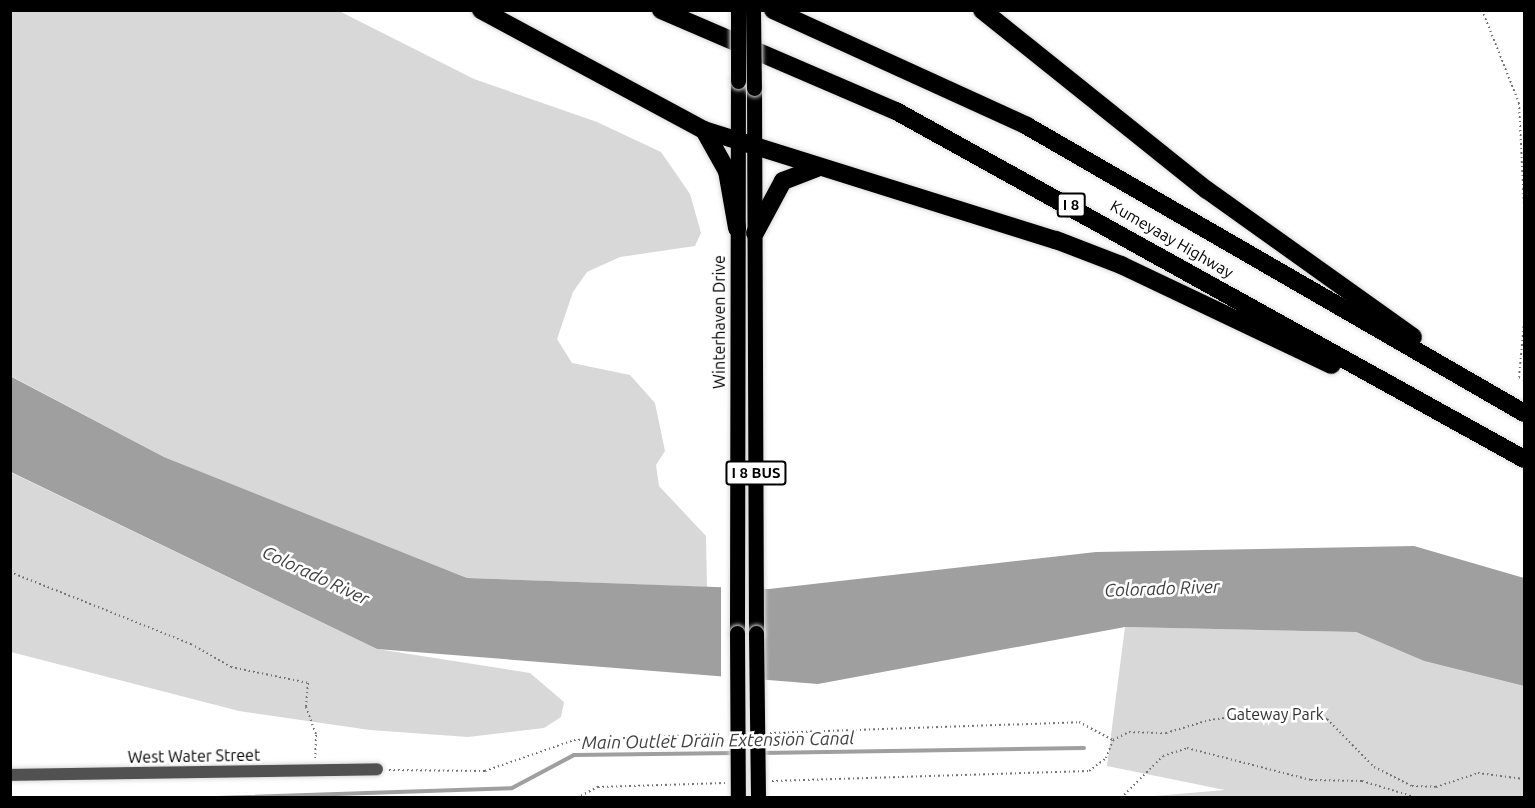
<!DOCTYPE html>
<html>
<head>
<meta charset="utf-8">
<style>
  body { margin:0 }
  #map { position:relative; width:1535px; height:808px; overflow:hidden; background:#fff; font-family:Ubuntu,sans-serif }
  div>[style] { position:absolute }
  .green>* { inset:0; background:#d8d8d8 }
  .water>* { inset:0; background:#9f9f9f }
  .pier>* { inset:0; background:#fff }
  .stream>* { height:4px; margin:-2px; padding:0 2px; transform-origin:2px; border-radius:2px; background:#9f9f9f }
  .path>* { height:2px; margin-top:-1px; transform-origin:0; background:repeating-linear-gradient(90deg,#737373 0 1.5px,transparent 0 4.5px) }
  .roads { filter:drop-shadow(0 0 2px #dbdbdb) drop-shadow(0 0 2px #dbdbdb) }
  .minor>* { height:12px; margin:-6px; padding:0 6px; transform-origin:6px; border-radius:6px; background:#515151 }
  .primary>* { height:15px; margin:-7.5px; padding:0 7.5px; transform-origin:7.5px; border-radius:7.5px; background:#000 }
  .motorway>* { height:18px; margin:-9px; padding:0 9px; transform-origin:9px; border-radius:9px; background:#000 }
  .bridges { filter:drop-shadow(0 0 2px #dbdbdb) drop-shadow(0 0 2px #dbdbdb) }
  .primary-bridge>* { height:15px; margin:-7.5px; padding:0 7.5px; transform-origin:7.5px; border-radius:7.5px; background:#000 }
  span { translate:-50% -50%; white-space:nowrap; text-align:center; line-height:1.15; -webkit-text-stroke:5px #fff; paint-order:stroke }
  .shield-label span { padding:2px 4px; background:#fff; border:2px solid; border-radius:4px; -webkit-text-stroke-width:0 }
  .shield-label { font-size:15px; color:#000; font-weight:700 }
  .street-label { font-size:16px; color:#000 }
  .park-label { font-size:16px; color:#2f2f2f }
  .water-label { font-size:18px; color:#404040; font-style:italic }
  .frame { position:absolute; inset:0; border:12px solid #000; pointer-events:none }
</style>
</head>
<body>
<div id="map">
  <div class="green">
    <div style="clip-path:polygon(11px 11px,339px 11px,474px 79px,597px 122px,661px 152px,690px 194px,701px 233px,695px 246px,620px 257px,587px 272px,573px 292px,557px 339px,572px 363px,630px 375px,655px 403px,665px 451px,656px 465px,659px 486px,706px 536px,707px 587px,467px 578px,164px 457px,11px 376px)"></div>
    <div style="clip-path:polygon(10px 472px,377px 649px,530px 673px,564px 702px,561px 717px,544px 728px,468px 737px,370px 730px,239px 711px,11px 652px)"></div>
    <div style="clip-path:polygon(1125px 627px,1356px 632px,1424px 661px,1524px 686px,1524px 797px,1143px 797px,1225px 790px,1107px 766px)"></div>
  </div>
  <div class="water">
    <div style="clip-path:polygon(10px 376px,164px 457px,467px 578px,769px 589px,1096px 552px,1414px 546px,1524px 578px,1524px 686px,1424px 661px,1356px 632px,1125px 627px,818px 684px,377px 649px,11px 472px)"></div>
  </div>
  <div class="pier">
    <div style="clip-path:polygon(721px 584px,763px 585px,764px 687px,721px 683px)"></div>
  </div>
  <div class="stream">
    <div style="left:760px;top:753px;width:324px;rotate:-0.9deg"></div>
    <div style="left:217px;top:798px;width:295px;rotate:-1.9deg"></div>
    <div style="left:512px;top:788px;width:70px;rotate:-28deg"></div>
    <div style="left:574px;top:755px;width:161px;rotate:-0.7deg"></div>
  </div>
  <div class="path">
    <div style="left:1482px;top:10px;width:100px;rotate:68.3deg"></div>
    <div style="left:1519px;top:103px;width:104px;rotate:87.2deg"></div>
    <div style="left:1524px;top:322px;width:55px;rotate:95.2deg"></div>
    <div style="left:1519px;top:377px;width:6px;rotate:31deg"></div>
    <div style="left:10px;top:572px;width:195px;rotate:21.7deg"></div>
    <div style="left:191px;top:644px;width:46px;rotate:29.9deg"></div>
    <div style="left:231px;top:667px;width:79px;rotate:11.7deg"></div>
    <div style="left:308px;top:683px;width:24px;rotate:95deg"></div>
    <div style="left:306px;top:707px;width:30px;rotate:70deg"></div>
    <div style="left:316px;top:735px;width:23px;rotate:92deg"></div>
    <div style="left:770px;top:733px;width:309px;rotate:-2deg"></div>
    <div style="left:1079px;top:722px;width:38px;rotate:28deg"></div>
    <div style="left:389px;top:770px;width:96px;rotate:0.6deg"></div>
    <div style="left:485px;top:771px;width:94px;rotate:-19.2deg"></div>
    <div style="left:574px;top:740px;width:148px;rotate:-2.3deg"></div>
    <div style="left:772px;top:781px;width:317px;rotate:-1.8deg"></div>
    <div style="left:1089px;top:771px;width:21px;rotate:-37deg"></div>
    <div style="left:1106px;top:758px;width:19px;rotate:-69deg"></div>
    <div style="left:1113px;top:740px;width:18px;rotate:-27deg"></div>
    <div style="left:1129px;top:732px;width:37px;rotate:2deg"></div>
    <div style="left:1166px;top:733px;width:45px;rotate:-16.8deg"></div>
    <div style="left:1209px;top:720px;width:88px;rotate:-7.2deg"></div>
    <div style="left:1296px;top:709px;width:33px;rotate:18deg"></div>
    <div style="left:1327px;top:719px;width:67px;rotate:45.6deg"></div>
    <div style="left:1374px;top:767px;width:42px;rotate:26.6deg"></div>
    <div style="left:1412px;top:786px;width:24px;rotate:2deg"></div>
    <div style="left:1436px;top:787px;width:44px;rotate:-18.4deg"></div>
    <div style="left:1478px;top:773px;width:46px;rotate:7.4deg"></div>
    <div style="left:577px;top:798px;width:24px;rotate:-28deg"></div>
    <div style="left:598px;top:787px;width:127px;rotate:-1.8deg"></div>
    <div style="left:1121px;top:798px;width:59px;rotate:-45deg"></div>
    <div style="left:1163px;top:756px;width:25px;rotate:-18deg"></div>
    <div style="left:1187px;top:748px;width:128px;rotate:14.5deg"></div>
    <div style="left:1311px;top:780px;width:51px;rotate:1.1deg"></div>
    <div style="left:1362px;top:781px;width:59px;rotate:16.9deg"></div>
  </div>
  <div class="roads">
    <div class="minor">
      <div style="left:10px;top:775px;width:367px;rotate:-0.9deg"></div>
    </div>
    <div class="primary">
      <div style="left:754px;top:88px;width:545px;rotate:89.79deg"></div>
      <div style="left:737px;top:633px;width:552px;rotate:-89.9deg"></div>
    </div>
    <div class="motorway">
      <div style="left:481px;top:10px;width:253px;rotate:28.3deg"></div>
      <div style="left:704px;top:130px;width:47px;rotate:60.7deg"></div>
      <div style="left:727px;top:171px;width:58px;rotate:80deg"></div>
      <div style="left:661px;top:10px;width:256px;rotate:23.3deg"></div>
      <div style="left:896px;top:111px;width:718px;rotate:28.99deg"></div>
      <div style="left:773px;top:10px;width:279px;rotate:24.5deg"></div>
      <div style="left:1027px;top:126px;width:574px;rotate:30deg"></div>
      <div style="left:982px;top:10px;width:288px;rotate:38.7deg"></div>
      <div style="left:1207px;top:190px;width:253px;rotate:35.5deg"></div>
      <div style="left:704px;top:130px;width:369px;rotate:17.4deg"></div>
      <div style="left:1056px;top:240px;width:70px;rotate:21deg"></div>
      <div style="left:1121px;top:265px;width:233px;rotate:25.4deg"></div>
      <div style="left:755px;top:233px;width:59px;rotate:-61.7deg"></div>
      <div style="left:783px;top:181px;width:36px;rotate:-21deg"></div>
    </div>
  </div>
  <div class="bridges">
    <div class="primary-bridge">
      <div style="left:738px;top:10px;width:71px;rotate:90deg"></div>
      <div style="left:753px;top:10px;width:78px;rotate:89.3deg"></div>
      <div style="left:737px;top:633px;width:165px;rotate:89.7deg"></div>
      <div style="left:756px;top:633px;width:165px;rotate:89.3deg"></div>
    </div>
  </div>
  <div class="shield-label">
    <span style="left:1071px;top:205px">I 8</span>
    <span style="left:756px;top:473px">I 8 BUS</span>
  </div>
  <div class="street-label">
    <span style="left:1172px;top:239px;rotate:30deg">Kumeyaay Highway</span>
    <span style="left:719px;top:322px;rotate:-90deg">Winterhaven Drive</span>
    <span style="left:194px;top:756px;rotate:-1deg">West Water Street</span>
  </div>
  <div class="park-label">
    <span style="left:1275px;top:714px">Gateway Park</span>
  </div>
  <div class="water-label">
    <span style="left:316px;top:575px;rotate:25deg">Colorado River</span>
    <span style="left:1162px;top:588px;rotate:-2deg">Colorado River</span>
    <span style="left:718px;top:740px;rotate:-1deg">Main Outlet Drain Extension Canal</span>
  </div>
  <div class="frame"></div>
</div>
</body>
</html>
